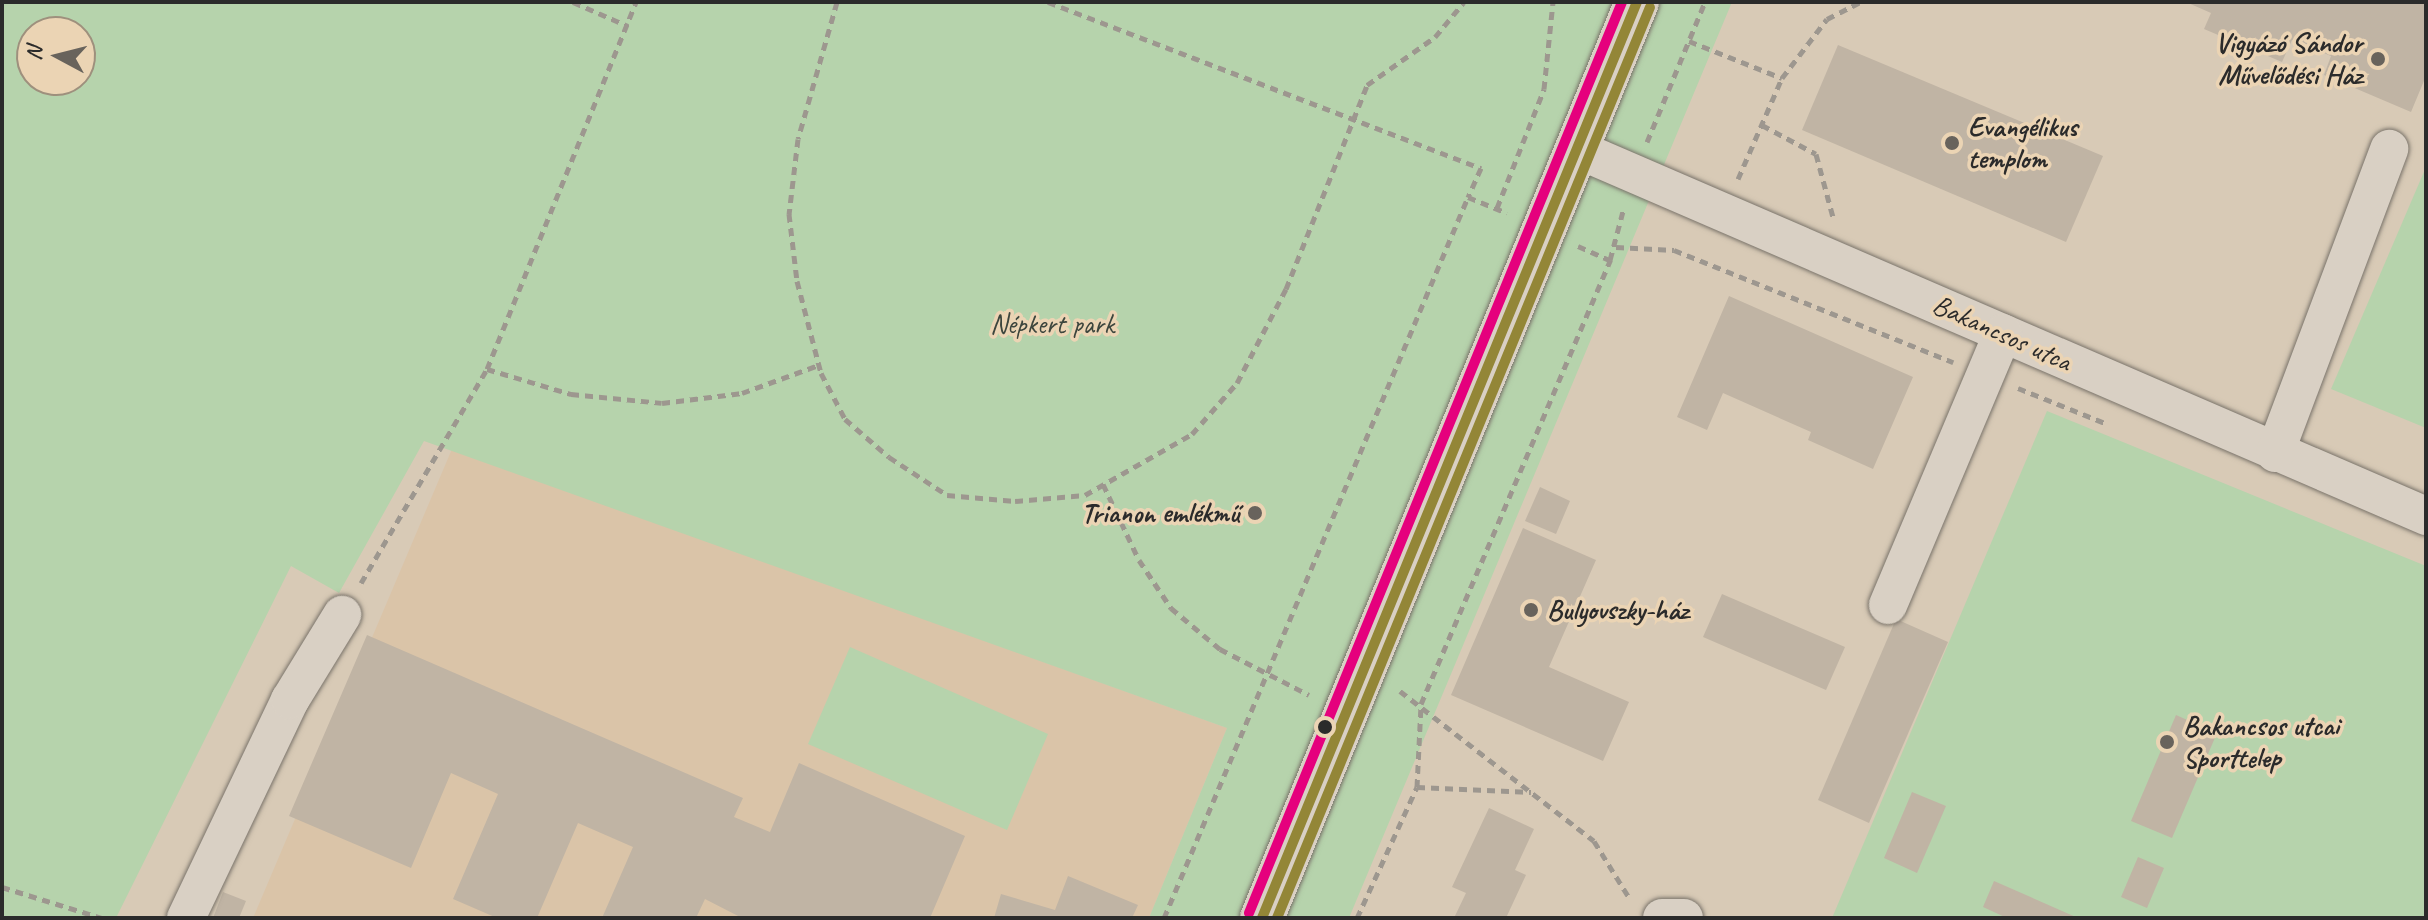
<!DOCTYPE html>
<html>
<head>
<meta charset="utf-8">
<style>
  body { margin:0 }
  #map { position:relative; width:2428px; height:920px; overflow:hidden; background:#d8cab6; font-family:Caveat,sans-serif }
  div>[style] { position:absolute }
  .built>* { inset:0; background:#dac4a8 }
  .green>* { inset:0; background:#b6d3ac }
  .building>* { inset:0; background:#c0b4a4 }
  .path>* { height:5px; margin-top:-2.5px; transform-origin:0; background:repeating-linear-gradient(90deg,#9d978f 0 8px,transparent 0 14px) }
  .roads { filter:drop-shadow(0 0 2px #79736a) drop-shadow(0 0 2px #79736a) }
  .minor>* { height:38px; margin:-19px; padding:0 19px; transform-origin:19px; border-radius:19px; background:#d9d0c4 }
  .major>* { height:44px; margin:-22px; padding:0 22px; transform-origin:22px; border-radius:22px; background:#d9d0c4 }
  .bus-1>* { height:10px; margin:-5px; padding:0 5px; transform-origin:5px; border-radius:5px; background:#938637 }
  .bus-2>* { height:10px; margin:-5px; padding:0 5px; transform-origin:5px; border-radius:5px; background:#938637 }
  .bus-3>* { height:10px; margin:-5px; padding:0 5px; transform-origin:5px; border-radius:5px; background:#e5007d }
  .dots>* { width:22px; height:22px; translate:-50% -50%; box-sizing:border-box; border:4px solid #ebd4b4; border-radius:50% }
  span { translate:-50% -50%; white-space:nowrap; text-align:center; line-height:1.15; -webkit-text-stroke:7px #ebd4b4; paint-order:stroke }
  .poi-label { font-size:28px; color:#2b2b2b; font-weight:700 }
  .right { translate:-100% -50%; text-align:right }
  .left { translate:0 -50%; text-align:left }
  .park-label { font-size:28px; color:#3c453d }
  .street-label { font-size:28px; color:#2b2b2b }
  .frame { position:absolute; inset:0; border:4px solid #2b2b2b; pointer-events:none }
  .north { position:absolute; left:16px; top:16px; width:80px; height:80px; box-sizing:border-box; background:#ebd4b4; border:2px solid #9e907d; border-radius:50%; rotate:277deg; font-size:22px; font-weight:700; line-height:32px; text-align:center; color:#2b2b2b }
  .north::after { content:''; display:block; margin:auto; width:28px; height:36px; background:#68635c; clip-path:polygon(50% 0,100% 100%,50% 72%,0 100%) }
</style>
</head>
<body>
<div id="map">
  <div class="built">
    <div style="clip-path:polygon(452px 449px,1227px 728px,1149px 918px,253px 918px)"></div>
  </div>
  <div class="green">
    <div style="clip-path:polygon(evenodd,2px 2px,1732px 2px,1349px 918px,1149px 918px,1227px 728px,424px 441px,339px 593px,291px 566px,116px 918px,2px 918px,2px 2px,32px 32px,80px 32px,80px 80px,32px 80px,32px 32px)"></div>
    <div style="clip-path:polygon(2426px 167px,2426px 428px,2331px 389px)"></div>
    <div style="clip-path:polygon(2047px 411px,2426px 566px,2426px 918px,1832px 918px)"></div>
    <div style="clip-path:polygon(850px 647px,1048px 734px,1007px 830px,808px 744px)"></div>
  </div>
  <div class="building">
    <div style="clip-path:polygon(2186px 2px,2426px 2px,2426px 76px,2411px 112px,2324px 75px,2331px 56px,2292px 40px,2282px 62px,2204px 29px,2211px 13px)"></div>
    <div style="clip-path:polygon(1838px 45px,2103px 156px,2066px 242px,1802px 130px)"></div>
    <div style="clip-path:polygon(1729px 296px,1913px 377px,1873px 469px,1808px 440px,1811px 432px,1723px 393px,1707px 430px,1677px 417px)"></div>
    <div style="clip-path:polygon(1540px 487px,1570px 501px,1556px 534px,1525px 521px)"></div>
    <div style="clip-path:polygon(1523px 528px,1596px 560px,1549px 667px,1629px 702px,1603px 761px,1451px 695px)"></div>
    <div style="clip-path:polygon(1722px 594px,1845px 647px,1826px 690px,1703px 637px)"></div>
    <div style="clip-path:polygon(1896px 619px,1948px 642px,1869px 823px,1818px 800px)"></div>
    <div style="clip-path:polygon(367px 635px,743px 798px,734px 817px,770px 832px,799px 763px,965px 836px,930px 918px,742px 918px,705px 899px,696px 918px,602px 918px,633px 847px,578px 823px,537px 918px,497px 918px,453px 899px,498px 794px,451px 773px,411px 868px,289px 816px)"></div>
    <div style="clip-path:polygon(2176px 715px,2217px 733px,2172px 838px,2131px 821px)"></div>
    <div style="clip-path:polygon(1912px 792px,1946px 806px,1917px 873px,1884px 858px)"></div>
    <div style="clip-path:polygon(1489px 808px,1534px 829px,1515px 870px,1526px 875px,1506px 918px,1454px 918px,1466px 893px,1452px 887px)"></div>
    <div style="clip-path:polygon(2138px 857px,2164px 868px,2147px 908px,2121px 897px)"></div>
    <div style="clip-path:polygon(1068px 876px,1138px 905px,1132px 918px,994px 918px,1001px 894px,1055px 910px)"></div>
    <div style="clip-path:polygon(1994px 881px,2078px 918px,2007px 918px,1983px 907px)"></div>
    <div style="clip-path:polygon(223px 892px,246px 901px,239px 918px,213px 918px)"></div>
  </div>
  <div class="path">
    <div style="left:573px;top:2px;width:60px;rotate:23.6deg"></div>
    <div style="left:837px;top:2px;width:142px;rotate:105.9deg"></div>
    <div style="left:798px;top:139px;width:76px;rotate:96.8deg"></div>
    <div style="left:789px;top:214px;width:67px;rotate:83.2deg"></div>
    <div style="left:797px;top:281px;width:95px;rotate:75.4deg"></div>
    <div style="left:821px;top:373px;width:52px;rotate:62.4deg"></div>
    <div style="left:845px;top:419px;width:58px;rotate:40.8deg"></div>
    <div style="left:889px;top:457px;width:69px;rotate:33.2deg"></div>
    <div style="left:947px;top:495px;width:68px;rotate:5deg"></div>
    <div style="left:1015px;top:501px;width:70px;rotate:-4.9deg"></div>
    <div style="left:1085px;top:495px;width:123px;rotate:-29.7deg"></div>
    <div style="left:1192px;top:434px;width:68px;rotate:-48.6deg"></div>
    <div style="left:1237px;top:383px;width:106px;rotate:-62.5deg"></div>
    <div style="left:1286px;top:289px;width:219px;rotate:-68.3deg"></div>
    <div style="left:1367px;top:85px;width:83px;rotate:-35.2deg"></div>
    <div style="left:1435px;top:37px;width:45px;rotate:-50.4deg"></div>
    <div style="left:1048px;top:2px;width:464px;rotate:21deg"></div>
    <div style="left:1481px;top:168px;width:32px;rotate:114deg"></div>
    <div style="left:1468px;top:197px;width:42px;rotate:22.3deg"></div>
    <div style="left:1689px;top:41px;width:100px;rotate:21.7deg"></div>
    <div style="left:1762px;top:125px;width:61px;rotate:28.2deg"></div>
    <div style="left:1816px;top:154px;width:65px;rotate:74.9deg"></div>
    <div style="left:1647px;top:142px;width:152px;rotate:-67.5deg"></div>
    <div style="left:1738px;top:179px;width:110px;rotate:-66.5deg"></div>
    <div style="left:1782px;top:78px;width:74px;rotate:-52.7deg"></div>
    <div style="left:1827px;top:19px;width:38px;rotate:-27deg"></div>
    <div style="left:1497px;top:208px;width:128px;rotate:-68.4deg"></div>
    <div style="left:1544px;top:89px;width:87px;rotate:-84.1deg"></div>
    <div style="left:1578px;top:246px;width:35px;rotate:24deg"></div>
    <div style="left:1616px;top:247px;width:58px;rotate:3deg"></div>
    <div style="left:1674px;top:250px;width:301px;rotate:21.9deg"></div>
    <div style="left:487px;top:369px;width:88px;rotate:16.6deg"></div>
    <div style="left:571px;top:394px;width:91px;rotate:5.6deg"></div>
    <div style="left:662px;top:403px;width:81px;rotate:-7.1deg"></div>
    <div style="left:742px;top:393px;width:82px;rotate:-20deg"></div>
    <div style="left:2018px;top:388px;width:94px;rotate:21.9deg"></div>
    <div style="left:1103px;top:484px;width:84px;rotate:64.7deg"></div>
    <div style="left:1139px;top:560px;width:58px;rotate:56.3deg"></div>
    <div style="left:1171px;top:608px;width:64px;rotate:39.9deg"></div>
    <div style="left:1220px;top:649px;width:100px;rotate:27.3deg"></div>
    <div style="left:361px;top:583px;width:248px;rotate:-59.5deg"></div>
    <div style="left:487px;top:369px;width:396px;rotate:-67.9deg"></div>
    <div style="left:1400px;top:691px;width:245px;rotate:37.7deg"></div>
    <div style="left:1594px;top:841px;width:68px;rotate:58.2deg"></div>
    <div style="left:1417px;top:787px;width:114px;rotate:2.5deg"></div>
    <div style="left:2px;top:887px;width:105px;rotate:17.2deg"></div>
    <div style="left:1164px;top:918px;width:782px;rotate:-67.14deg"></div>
    <div style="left:1357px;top:918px;width:144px;rotate:-65.4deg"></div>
    <div style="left:1417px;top:787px;width:83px;rotate:-87.2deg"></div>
    <div style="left:1421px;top:704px;width:483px;rotate:-66.9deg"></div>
    <div style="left:1610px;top:260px;width:51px;rotate:-75.1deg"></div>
  </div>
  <div class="roads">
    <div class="minor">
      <div style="left:1579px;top:150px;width:923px;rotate:23.37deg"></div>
      <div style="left:2275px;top:453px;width:325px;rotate:-69.4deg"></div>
      <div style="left:1888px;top:605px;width:295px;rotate:-67.1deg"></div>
      <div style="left:186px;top:918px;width:242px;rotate:-64.5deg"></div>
      <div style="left:290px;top:700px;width:100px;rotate:-58.5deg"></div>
      <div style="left:1662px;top:918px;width:22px"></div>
    </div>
    <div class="major">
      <div style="left:1262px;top:918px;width:990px;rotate:-67.74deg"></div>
    </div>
  </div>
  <div class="bus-1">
    <div style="left:1262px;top:918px;width:990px;rotate:-67.74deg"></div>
  </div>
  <div class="bus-2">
    <div style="left:1277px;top:918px;width:984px;rotate:-67.73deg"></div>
  </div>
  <div class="bus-3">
    <div style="left:1249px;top:913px;width:984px;rotate:-67.73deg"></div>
  </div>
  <div class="dots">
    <div style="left:2378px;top:59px;background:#68635c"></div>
    <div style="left:1952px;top:143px;background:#68635c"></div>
    <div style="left:1255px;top:513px;background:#68635c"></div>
    <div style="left:1531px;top:610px;background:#68635c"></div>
    <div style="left:1325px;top:727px;background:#2b2b2b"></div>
    <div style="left:2167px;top:742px;background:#68635c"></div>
  </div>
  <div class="poi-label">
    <span class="right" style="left:2362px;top:59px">Vigyázó Sándor<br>Művelődési Ház</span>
    <span class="left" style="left:1968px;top:143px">Evangélikus<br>templom</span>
    <span class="right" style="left:1239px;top:513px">Trianon emlékmű</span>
    <span class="left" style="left:1547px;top:610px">Bulyovszky-ház</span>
    <span class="left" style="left:2183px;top:742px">Bakancsos utcai<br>Sporttelep</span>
  </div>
  <div class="park-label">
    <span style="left:1052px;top:324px">Népkert park</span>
  </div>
  <div class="street-label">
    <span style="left:2002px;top:333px;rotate:24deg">Bakancsos utca</span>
  </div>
  <div class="frame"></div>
  <div class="north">N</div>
</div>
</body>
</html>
